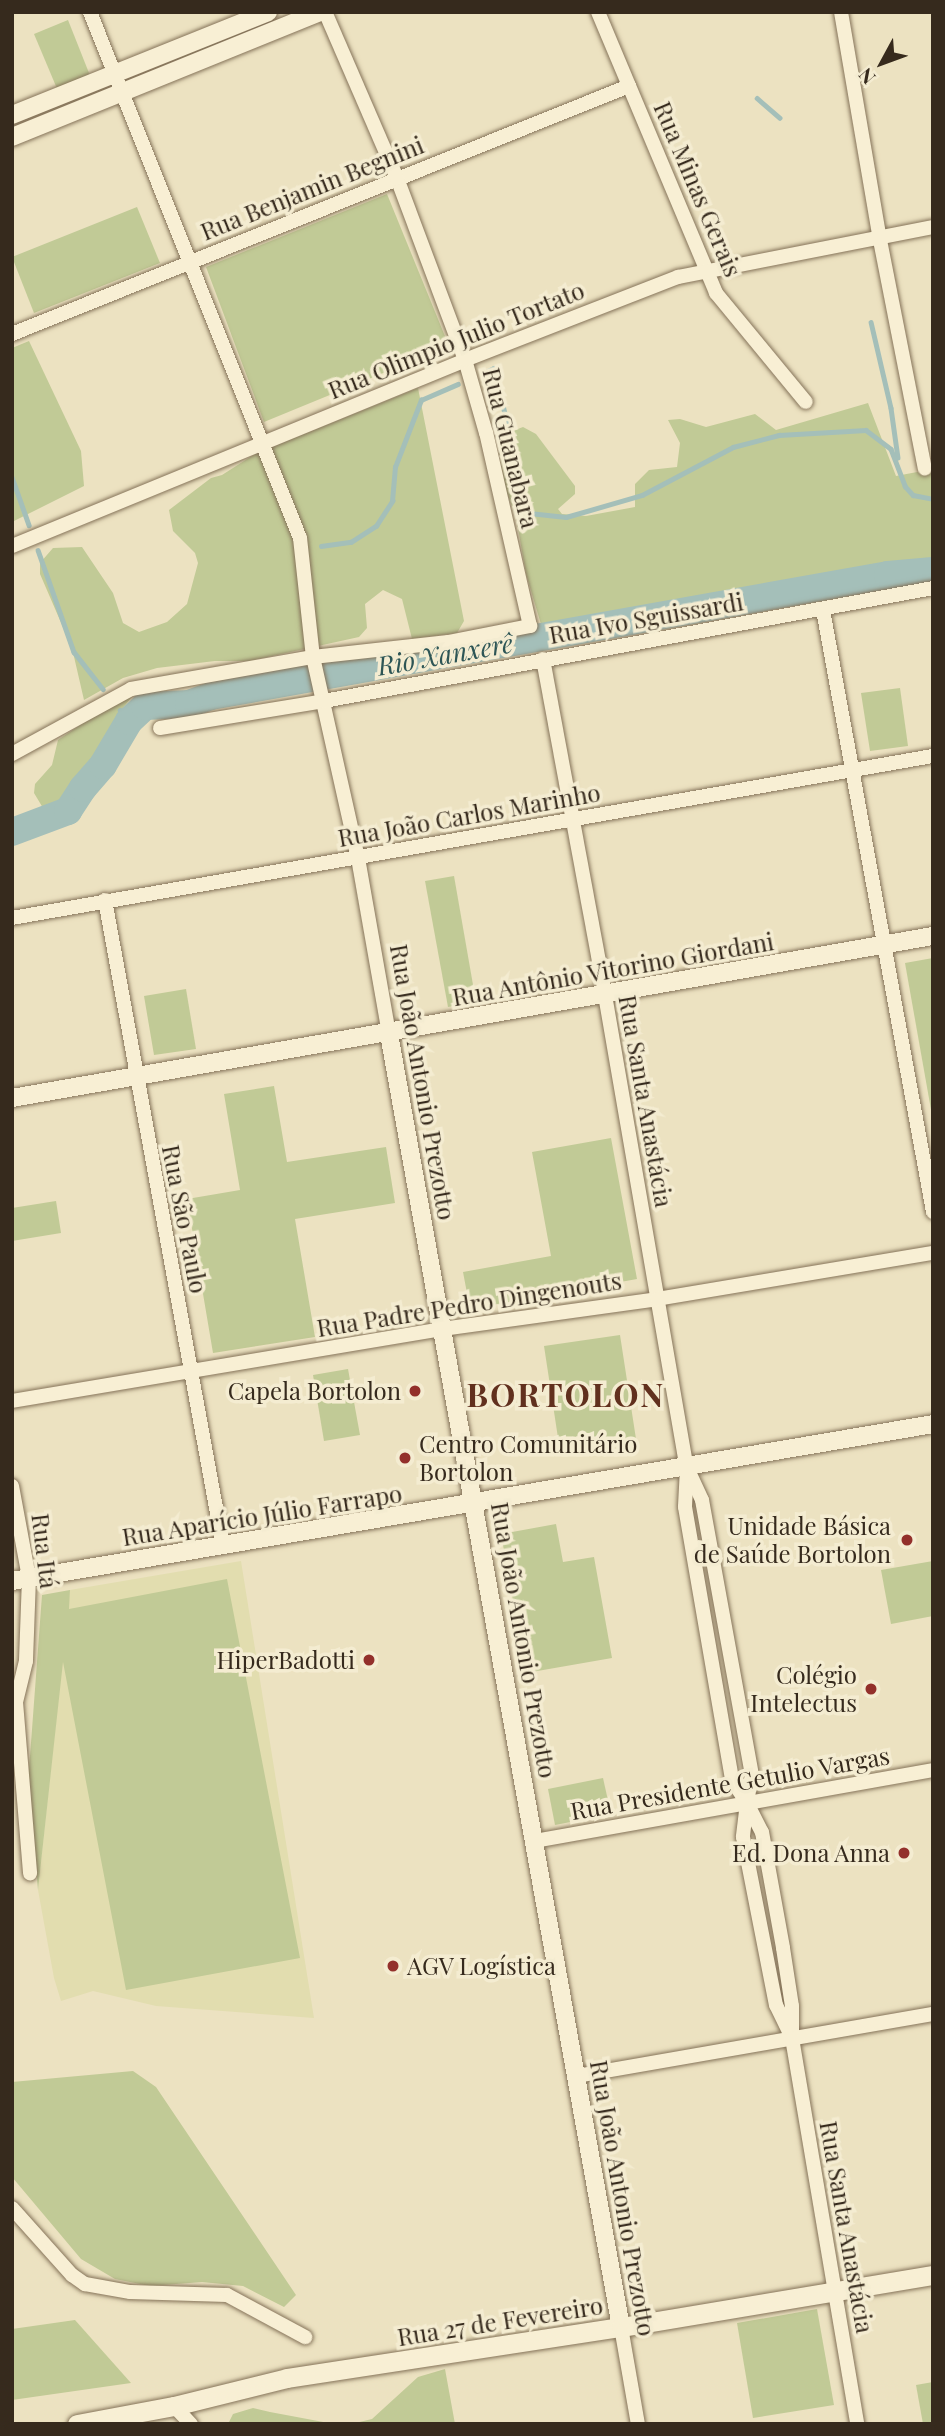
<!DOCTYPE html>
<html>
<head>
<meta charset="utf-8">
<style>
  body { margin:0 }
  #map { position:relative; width:945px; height:2436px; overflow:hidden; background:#ece2c1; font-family:"Playfair Display",serif }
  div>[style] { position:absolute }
  .farmland>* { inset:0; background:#e2ddaf }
  .green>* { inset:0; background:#c1ca96 }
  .stream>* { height:4.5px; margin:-2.25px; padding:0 2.25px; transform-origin:2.25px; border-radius:2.25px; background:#a4bfb9 }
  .river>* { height:28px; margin:-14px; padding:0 14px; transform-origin:14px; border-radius:14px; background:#a4bfb9 }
  .roads { filter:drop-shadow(0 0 2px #857359) drop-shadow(0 0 2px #857359) }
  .minor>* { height:14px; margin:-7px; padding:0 7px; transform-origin:7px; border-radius:7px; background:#f8efd4 }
  .tertiary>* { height:18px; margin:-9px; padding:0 9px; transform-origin:9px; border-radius:9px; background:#f8efd4 }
  .secondary>* { height:19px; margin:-9.5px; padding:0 9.5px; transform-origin:9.5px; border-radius:9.5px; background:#f8efd4 }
  .dots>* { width:19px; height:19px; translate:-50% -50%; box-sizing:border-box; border:4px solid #f4ecd1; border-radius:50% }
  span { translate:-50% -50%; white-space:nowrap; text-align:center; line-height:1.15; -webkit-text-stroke:7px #f4ecd1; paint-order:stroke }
  .street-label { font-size:24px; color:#362a1d }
  .poi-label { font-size:24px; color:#362a1d }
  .right { translate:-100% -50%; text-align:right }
  .left { translate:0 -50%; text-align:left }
  .water-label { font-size:26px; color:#2d5555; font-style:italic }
  .district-label { font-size:32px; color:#61301e; font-weight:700; letter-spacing:2px }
  .frame { position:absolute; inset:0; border:14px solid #362a1d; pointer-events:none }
  .north { position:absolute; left:847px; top:28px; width:70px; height:70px; -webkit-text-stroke:5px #f4ecd1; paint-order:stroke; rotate:229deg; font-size:19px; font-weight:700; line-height:28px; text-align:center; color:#362a1d }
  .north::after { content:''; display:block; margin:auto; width:24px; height:32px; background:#362a1d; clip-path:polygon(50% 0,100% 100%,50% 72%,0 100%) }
</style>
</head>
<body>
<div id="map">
  <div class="farmland">
    <div style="clip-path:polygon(241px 1561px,314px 2018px,156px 2006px,93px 1991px,61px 2001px,54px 1978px,38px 1890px,70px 1590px)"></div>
  </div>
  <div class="green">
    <div style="clip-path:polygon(68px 20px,91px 78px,58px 91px,34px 34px)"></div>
    <div style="clip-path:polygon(387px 194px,449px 346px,264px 422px,206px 267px)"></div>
    <div style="clip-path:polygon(137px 207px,160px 263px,34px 313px,12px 257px)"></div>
    <div style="clip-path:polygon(29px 341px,81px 451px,84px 486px,12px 522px,12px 348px)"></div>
    <div style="clip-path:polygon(418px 388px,464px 621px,457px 633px,412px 639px,402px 599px,383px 590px,365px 604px,367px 628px,359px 637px,249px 661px,215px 661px,157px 668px,123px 678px,84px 700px,72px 648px,40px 574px,40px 563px,53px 548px,82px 547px,113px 593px,123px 623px,139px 632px,167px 622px,187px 604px,198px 563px,195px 553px,173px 531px,169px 510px,211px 478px,222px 475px,255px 454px)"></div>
    <div style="clip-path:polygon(868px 403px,896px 476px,933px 469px,933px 559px,808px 577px,636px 610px,598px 623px,543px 631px,526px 574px,516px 517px,506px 491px,498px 444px,500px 436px,523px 427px,536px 434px,575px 486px,575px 494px,558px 509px,562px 514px,586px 516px,635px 507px,635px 484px,649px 470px,677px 467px,680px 443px,668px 420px,680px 419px,706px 427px,755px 414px,776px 430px)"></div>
    <div style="clip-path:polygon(900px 688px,908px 746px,870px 751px,861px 693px)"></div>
    <div style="clip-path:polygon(126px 694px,132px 697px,118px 714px,99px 755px,75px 793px,59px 808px,43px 808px,34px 793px,35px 784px,52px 765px,58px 740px)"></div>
    <div style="clip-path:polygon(454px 876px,476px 1002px,448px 1007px,425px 881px)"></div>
    <div style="clip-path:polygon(933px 958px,933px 1121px,905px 963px)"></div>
    <div style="clip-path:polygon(186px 989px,196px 1049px,154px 1055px,144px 996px)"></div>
    <div style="clip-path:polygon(274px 1086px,287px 1162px,386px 1147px,395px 1203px,295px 1219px,315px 1337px,213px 1353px,187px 1199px,240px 1190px,224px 1094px)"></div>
    <div style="clip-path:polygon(611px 1138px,637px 1279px,470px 1309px,463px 1272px,551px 1256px,532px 1152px)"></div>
    <div style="clip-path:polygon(56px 1201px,61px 1233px,12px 1241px,12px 1208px)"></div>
    <div style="clip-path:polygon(620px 1335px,636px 1439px,560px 1451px,544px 1346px)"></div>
    <div style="clip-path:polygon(348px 1369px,360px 1435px,324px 1441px,313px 1375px)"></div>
    <div style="clip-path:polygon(556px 1524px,563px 1562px,594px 1557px,612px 1658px,526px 1673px,501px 1534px)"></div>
    <div style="clip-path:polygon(933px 1561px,933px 1616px,891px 1624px,881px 1570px)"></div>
    <div style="clip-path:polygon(227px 1579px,300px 1958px,126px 1990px,63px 1662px,38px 1890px,28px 1783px,42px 1595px,70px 1590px,69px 1609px)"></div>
    <div style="clip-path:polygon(603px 1778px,611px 1814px,555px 1825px,548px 1789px)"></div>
    <div style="clip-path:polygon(133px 2071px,156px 2087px,296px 2295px,284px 2307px,243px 2286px,202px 2282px,150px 2286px,115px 2279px,81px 2259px,12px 2177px,12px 2082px)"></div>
    <div style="clip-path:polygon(817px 2309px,834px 2405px,753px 2418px,737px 2323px)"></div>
    <div style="clip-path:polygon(75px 2320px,131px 2383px,12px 2400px,12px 2329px)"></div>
    <div style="clip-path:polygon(445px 2369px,455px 2424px,351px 2424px,372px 2419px,418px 2377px)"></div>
    <div style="clip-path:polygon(933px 2382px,933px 2424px,923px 2424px,916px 2385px)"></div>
    <div style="clip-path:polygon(253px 2408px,270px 2412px,334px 2424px,228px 2424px,233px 2414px)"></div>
  </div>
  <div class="stream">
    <div style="left:757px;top:98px;width:30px;rotate:41deg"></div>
    <div style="left:871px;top:322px;width:88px;rotate:76.9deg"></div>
    <div style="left:891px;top:408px;width:50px;rotate:82deg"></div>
    <div style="left:483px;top:373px;width:12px;rotate:-24deg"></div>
    <div style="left:494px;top:368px;width:149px;rotate:76.4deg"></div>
    <div style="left:529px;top:513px;width:37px;rotate:6deg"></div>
    <div style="left:566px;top:517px;width:79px;rotate:-16.1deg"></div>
    <div style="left:642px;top:495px;width:103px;rotate:-27.8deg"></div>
    <div style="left:733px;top:447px;width:48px;rotate:-14.6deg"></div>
    <div style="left:779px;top:435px;width:87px;rotate:-3.3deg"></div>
    <div style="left:866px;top:430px;width:31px;rotate:37deg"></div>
    <div style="left:891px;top:449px;width:40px;rotate:69deg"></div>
    <div style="left:905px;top:486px;width:12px;rotate:48deg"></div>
    <div style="left:913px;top:495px;width:20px;rotate:11deg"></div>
    <div style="left:12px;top:477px;width:51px;rotate:70.5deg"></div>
    <div style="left:321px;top:546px;width:30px;rotate:-8deg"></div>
    <div style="left:351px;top:542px;width:30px;rotate:-33deg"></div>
    <div style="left:376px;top:526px;width:30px;rotate:-57deg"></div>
    <div style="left:392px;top:501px;width:34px;rotate:-85deg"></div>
    <div style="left:395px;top:467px;width:72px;rotate:-68.8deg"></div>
    <div style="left:421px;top:400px;width:40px;rotate:-23.4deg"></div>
    <div style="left:38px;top:550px;width:108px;rotate:70.6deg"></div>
    <div style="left:74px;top:652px;width:47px;rotate:51.9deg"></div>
    <div style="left:120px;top:710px;width:14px;rotate:51deg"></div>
  </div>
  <div class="river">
    <div style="left:12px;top:832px;width:60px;rotate:-20.6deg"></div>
    <div style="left:68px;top:811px;width:27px;rotate:-57deg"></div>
    <div style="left:83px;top:788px;width:30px;rotate:-49deg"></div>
    <div style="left:103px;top:765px;width:51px;rotate:-59.4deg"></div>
    <div style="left:129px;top:721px;width:22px;rotate:-43deg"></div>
    <div style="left:145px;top:706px;width:44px;rotate:-2.6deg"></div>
    <div style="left:189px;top:704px;width:23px;rotate:-20deg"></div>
    <div style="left:211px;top:696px;width:688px;rotate:-10.13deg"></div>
    <div style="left:888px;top:575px;width:45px;rotate:-5.1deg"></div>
  </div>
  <div class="roads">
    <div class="minor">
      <div style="left:90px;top:12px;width:566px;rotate:68.24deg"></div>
      <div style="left:300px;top:538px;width:120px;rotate:83.8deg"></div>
      <div style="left:313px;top:657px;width:206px;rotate:77.4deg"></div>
      <div style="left:358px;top:858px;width:179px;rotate:80deg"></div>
      <div style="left:598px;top:12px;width:305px;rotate:67.2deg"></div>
      <div style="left:716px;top:293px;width:141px;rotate:50.5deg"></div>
      <div style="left:841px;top:12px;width:226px;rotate:80.3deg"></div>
      <div style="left:879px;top:235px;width:238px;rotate:78.9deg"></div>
      <div style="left:12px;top:334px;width:665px;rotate:-21.9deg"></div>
      <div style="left:12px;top:546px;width:490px;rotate:-22.3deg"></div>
      <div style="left:465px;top:360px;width:229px;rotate:-21.3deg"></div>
      <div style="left:678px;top:277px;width:260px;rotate:-11.1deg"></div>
      <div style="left:823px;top:610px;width:612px;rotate:79.64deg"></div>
      <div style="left:543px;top:659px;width:342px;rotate:79.5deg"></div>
      <div style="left:605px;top:995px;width:480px;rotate:80.2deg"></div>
      <div style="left:687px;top:1468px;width:39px;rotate:93deg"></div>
      <div style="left:685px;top:1507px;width:277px;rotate:80.2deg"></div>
      <div style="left:732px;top:1780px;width:27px;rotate:57deg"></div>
      <div style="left:747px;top:1803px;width:34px;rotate:97deg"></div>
      <div style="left:743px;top:1837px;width:171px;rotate:78.9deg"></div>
      <div style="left:776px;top:2005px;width:37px;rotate:64deg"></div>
      <div style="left:160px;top:728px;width:166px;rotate:-9.3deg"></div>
      <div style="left:324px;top:701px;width:619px;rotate:-10.51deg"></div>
      <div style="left:12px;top:754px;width:136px;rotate:-28.6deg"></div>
      <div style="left:131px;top:689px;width:185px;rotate:-10deg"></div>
      <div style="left:313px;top:657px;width:136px;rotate:-6.3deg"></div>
      <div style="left:448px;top:642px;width:84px;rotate:-11deg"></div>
      <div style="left:530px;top:626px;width:198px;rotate:-102.8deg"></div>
      <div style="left:486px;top:433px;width:76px;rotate:-106deg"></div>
      <div style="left:465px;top:360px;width:194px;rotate:-110.5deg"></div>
      <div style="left:397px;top:178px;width:181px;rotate:-113.4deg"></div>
      <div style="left:105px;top:900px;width:657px;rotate:79.65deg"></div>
      <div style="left:12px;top:918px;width:935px;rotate:-9.98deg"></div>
      <div style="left:12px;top:1401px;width:436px;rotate:-9.5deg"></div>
      <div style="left:442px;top:1329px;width:217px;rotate:-7.9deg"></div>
      <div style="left:657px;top:1299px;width:280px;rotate:-9.5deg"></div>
      <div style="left:689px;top:1472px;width:31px;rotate:65deg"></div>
      <div style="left:702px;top:1500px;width:279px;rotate:79.7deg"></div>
      <div style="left:752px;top:1774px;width:29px;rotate:100deg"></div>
      <div style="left:747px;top:1803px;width:33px;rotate:63deg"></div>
      <div style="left:762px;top:1832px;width:118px;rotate:79.7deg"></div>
      <div style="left:783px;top:1948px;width:59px;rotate:81.2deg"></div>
      <div style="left:792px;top:2006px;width:32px;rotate:90deg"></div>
      <div style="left:792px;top:2038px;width:391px;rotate:80.4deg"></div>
      <div style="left:12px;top:1486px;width:94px;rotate:79.5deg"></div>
      <div style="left:29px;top:1578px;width:83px;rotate:92.1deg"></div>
      <div style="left:26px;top:1661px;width:42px;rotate:103.7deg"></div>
      <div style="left:16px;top:1702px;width:172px;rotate:85.3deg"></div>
      <div style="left:535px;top:1841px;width:404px;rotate:-10.1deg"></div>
      <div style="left:577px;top:2076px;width:361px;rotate:-9.9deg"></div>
      <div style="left:12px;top:2208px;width:90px;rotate:48.2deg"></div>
      <div style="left:72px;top:2275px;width:16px;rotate:35deg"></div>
      <div style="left:85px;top:2284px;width:46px;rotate:10.1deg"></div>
      <div style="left:130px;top:2292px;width:97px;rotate:1.8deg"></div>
      <div style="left:227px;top:2295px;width:89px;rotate:28.3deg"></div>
      <div style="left:621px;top:2327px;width:98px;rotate:80.1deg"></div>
      <div style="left:174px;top:2406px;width:25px;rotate:47deg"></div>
    </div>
    <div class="tertiary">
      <div style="left:12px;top:115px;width:276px;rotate:-21.9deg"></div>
      <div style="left:12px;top:137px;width:332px;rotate:-22.1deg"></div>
      <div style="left:389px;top:1034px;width:1314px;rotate:79.83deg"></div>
      <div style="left:12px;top:1098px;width:935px;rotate:-9.98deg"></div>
      <div style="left:12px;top:1581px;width:934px;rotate:-9.67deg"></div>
    </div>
    <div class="secondary">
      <div style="left:77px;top:2424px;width:99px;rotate:-10.5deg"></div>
      <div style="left:174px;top:2406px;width:116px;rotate:-13.9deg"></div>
      <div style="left:287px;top:2378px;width:338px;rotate:-8.7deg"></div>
      <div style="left:621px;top:2327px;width:316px;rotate:-9.5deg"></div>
    </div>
  </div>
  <div class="dots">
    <div style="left:415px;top:1391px;background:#93302b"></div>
    <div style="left:405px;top:1458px;background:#93302b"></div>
    <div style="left:907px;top:1540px;background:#93302b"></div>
    <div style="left:369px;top:1660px;background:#93302b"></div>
    <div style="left:871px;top:1689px;background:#93302b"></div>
    <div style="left:904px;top:1853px;background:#93302b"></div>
    <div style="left:393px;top:1966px;background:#93302b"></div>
  </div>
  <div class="street-label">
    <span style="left:312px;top:188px;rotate:-22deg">Rua Benjamin Begnini</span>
    <span style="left:698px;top:189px;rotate:67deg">Rua Minas Gerais</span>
    <span style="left:456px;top:340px;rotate:-22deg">Rua Olimpio Julio Tortato</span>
    <span style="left:511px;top:448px;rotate:76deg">Rua Guanabara</span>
    <span style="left:646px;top:618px;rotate:-10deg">Rua Ivo Sguissardi</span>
    <span style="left:469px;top:815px;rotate:-10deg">Rua João Carlos Marinho</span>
    <span style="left:613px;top:969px;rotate:-10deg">Rua Antônio Vitorino Giordani</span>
    <span style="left:423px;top:1082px;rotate:80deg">Rua João Antonio Prezotto</span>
    <span style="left:646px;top:1101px;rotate:80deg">Rua Santa Anastácia</span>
    <span style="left:185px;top:1219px;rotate:79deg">Rua São Paulo</span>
    <span style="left:469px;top:1304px;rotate:-9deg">Rua Padre Pedro Dingenouts</span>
    <span style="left:262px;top:1515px;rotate:-9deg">Rua Aparício Júlio Farrapo</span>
    <span style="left:45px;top:1551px;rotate:83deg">Rua Itá</span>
    <span style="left:524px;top:1640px;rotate:80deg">Rua João Antonio Prezotto</span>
    <span style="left:730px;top:1783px;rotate:-10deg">Rua Presidente Getulio Vargas</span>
    <span style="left:623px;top:2198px;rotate:80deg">Rua João Antonio Prezotto</span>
    <span style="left:847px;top:2227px;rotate:80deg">Rua Santa Anastácia</span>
    <span style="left:500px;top:2321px;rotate:-9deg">Rua 27 de Fevereiro</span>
  </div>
  <div class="poi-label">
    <span class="right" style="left:401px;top:1391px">Capela Bortolon</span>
    <span class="left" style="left:419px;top:1458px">Centro Comunitário<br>Bortolon</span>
    <span class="right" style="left:891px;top:1540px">Unidade Básica<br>de Saúde Bortolon</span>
    <span class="right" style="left:355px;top:1660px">HiperBadotti</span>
    <span class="right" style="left:857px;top:1689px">Colégio<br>Intelectus</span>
    <span class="right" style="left:890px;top:1853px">Ed. Dona Anna</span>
    <span class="left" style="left:407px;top:1966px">AGV Logística</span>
  </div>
  <div class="water-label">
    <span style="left:445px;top:654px;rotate:-10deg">Rio Xanxerê</span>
  </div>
  <div class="district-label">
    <span style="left:566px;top:1394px">BORTOLON</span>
  </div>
  <div class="frame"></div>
  <div class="north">N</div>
</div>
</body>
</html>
